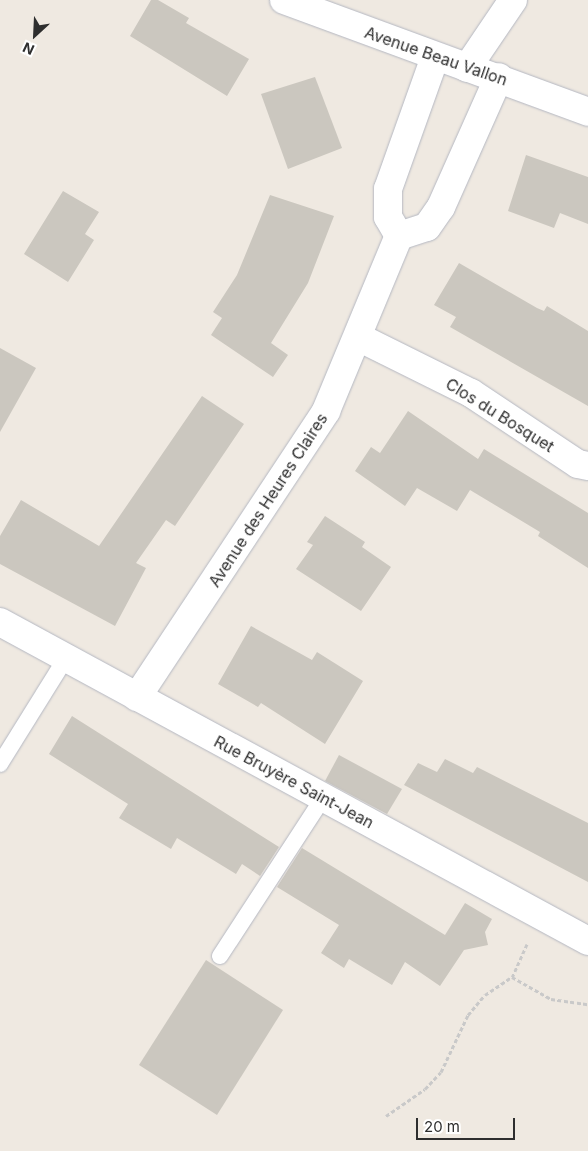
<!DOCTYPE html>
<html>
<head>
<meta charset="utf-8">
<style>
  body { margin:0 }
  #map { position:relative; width:588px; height:1151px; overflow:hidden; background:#efe9e1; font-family:Inter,sans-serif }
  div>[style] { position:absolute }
  .building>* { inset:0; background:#cbc7bf }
  .path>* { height:3px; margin-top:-1.5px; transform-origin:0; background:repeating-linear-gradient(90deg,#c9c9c9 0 4px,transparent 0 6.5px) }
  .roads { filter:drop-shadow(0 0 1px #b4b7c1) drop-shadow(0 0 1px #b4b7c1) }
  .service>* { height:16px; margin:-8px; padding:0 8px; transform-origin:8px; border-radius:8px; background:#fff }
  .minor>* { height:28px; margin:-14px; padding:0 14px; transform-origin:14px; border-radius:14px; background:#fff }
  span { translate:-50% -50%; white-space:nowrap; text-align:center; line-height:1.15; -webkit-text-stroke:5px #fff; paint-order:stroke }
  .street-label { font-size:16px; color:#2e2e2e }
  .north { position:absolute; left:10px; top:10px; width:50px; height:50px; -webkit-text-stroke:4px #fff; paint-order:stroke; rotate:205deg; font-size:14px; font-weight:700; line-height:20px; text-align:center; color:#2e2e2e }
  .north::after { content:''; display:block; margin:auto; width:18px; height:22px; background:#2e2e2e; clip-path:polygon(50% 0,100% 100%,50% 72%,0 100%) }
  .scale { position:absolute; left:416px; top:1118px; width:99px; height:22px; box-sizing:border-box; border:2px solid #2e2e2e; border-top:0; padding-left:6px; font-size:15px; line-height:18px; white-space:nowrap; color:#2e2e2e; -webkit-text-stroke:4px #fff; paint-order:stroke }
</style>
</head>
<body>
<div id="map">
  <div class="building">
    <div style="clip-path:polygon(151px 0,158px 0,189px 18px,186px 23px,249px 59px,227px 96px,130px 36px)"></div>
    <div style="clip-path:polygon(315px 77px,342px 148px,288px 169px,261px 94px)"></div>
    <div style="clip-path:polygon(526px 155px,588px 177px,588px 224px,560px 213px,554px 228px,508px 211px)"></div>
    <div style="clip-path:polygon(63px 191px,99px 212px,85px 234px,94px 240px,68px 282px,24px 254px)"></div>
    <div style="clip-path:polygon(270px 195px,334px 216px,308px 283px,271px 343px,288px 355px,273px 377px,211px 335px,222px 318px,213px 312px,237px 275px)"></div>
    <div style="clip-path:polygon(459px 263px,537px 308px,544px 311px,547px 306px,588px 331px,588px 406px,450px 327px,456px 317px,434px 305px)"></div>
    <div style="clip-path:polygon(0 348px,36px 368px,0 432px)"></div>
    <div style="clip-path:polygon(202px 396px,244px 424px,175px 526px,166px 520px,136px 563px,146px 568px,115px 626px,0 564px,0 536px,21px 500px,99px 546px)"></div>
    <div style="clip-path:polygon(408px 411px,478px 459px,484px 449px,588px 513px,588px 568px,538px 536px,540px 532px,470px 490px,457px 511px,417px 488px,405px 506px,355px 471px,371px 447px,380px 453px)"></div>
    <div style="clip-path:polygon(325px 516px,365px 542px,362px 547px,391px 567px,361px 611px,296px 569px,313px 545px,307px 542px)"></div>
    <div style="clip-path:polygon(251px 626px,312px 660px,317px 652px,363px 681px,325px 744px,261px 703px,258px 707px,218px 684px)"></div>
    <div style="clip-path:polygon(72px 716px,279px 847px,260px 876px,242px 864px,236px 874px,177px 838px,171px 849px,119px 818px,128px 804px,49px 754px)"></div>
    <div style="clip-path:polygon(339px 755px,402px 789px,387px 814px,325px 781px)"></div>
    <div style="clip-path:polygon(445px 759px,473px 773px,477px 767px,588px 823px,588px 882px,404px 785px,418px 763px,437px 772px)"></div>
    <div style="clip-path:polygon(302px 848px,445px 935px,465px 903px,492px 919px,485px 932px,488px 945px,464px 950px,440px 986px,405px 962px,392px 985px,349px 959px,344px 968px,321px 953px,339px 925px,277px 887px)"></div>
    <div style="clip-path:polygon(206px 960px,283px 1010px,217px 1115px,139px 1065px)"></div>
  </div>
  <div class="path">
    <div style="left:527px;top:944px;width:36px;rotate:114deg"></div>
    <div style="left:512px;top:977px;width:45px;rotate:29.4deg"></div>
    <div style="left:551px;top:999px;width:37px;rotate:8deg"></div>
    <div style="left:386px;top:1116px;width:47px;rotate:-34.7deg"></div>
    <div style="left:425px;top:1089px;width:23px;rotate:-47deg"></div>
    <div style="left:441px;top:1072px;width:63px;rotate:-64.7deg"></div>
    <div style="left:468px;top:1015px;width:26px;rotate:-50deg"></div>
    <div style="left:485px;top:995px;width:32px;rotate:-34deg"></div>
  </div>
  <div class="roads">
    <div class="service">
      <div style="left:0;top:764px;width:125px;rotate:-58.1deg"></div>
      <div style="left:220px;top:956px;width:189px;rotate:-56.9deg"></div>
    </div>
    <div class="minor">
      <div style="left:284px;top:0;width:324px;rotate:20.2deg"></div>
      <div style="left:435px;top:57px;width:140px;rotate:109.6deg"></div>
      <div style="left:388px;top:189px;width:28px;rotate:90deg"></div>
      <div style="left:388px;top:217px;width:22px;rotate:60deg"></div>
      <div style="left:399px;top:236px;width:29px;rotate:-18deg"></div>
      <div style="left:427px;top:227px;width:24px;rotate:-55deg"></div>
      <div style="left:441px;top:207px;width:142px;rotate:-66deg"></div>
      <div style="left:467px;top:68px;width:82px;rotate:-55.9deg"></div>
      <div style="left:358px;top:337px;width:126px;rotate:26.4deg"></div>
      <div style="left:471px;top:393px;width:128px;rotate:33.6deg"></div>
      <div style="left:578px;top:464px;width:10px;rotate:11deg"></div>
      <div style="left:0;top:622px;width:669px;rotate:28.48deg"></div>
      <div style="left:137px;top:697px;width:343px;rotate:-56.5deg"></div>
      <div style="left:326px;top:411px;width:190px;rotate:-67.4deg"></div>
    </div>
  </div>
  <div class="street-label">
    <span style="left:436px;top:56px;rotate:19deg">Avenue Beau Vallon</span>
    <span style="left:500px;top:415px;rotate:32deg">Clos du Bosquet</span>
    <span style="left:268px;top:500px;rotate:-57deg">Avenue des Heures Claires</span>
    <span style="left:294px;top:782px;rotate:28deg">Rue Bruyère Saint-Jean</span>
  </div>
  <div class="north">N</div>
  <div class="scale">20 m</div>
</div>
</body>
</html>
